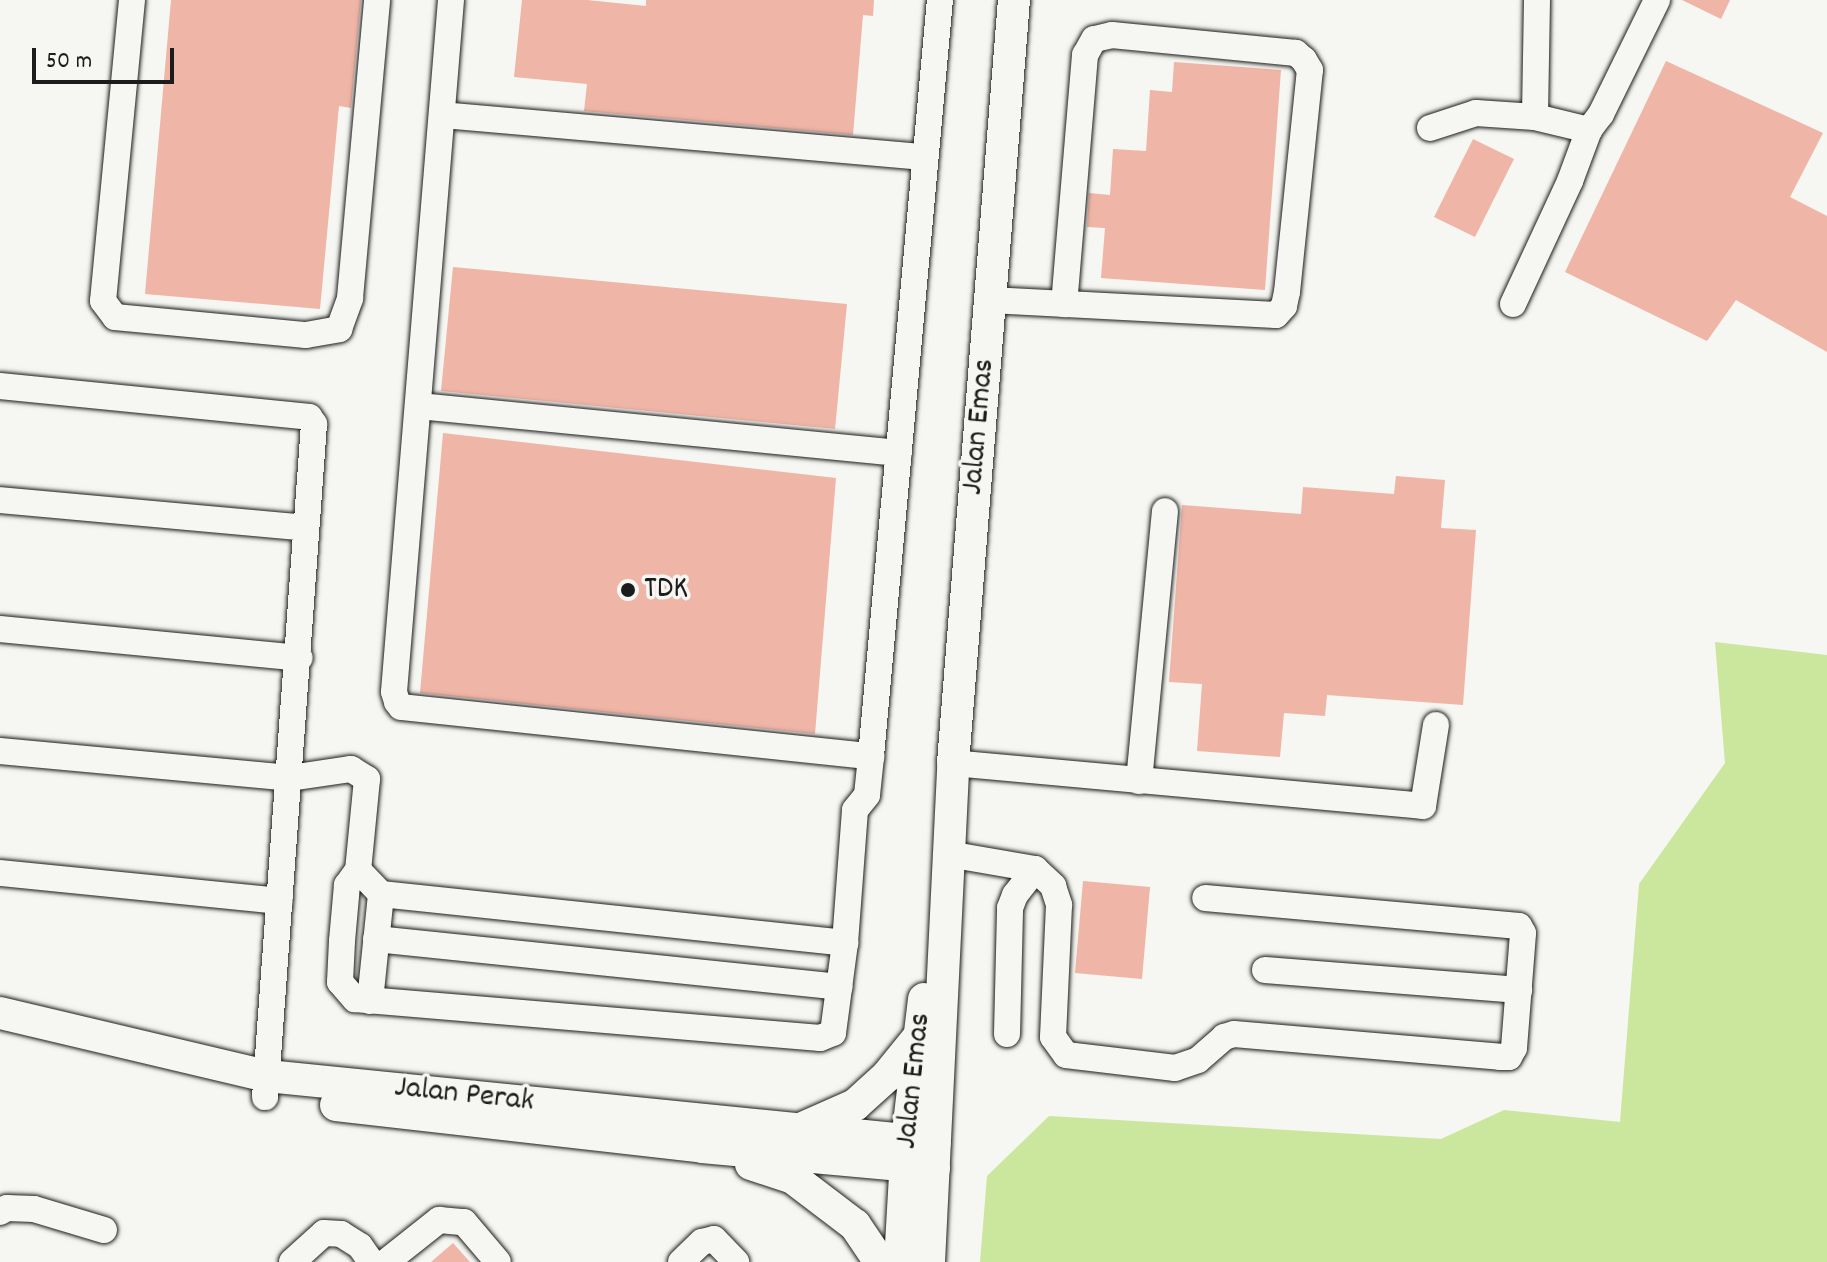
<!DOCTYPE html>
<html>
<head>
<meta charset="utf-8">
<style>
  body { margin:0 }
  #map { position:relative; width:1827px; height:1262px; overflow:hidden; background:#f6f6f2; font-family:Dekko,sans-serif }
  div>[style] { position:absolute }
  .green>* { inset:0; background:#cbe79e }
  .building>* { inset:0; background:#efb5a7 }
  .roads { filter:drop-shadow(0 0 2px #1c1c1c) drop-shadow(0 0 2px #1c1c1c) }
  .minor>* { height:26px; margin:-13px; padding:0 13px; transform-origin:13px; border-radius:13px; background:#f6f6f2 }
  .major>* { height:32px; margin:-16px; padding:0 16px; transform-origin:16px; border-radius:16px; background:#f6f6f2 }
  .dots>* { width:22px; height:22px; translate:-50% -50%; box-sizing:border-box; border:4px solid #f6f6f2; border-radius:50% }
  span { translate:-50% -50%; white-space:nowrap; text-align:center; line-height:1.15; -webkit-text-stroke:7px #f6f6f2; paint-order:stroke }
  .street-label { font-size:32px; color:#1c1c1c }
  .poi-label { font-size:32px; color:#1c1c1c }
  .left { translate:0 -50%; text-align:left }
  .scale { position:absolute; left:32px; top:48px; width:142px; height:36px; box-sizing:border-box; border:4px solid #1c1c1c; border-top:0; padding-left:10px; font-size:24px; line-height:28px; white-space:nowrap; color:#1c1c1c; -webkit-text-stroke:6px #f6f6f2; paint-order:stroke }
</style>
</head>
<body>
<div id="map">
  <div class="green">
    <div style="clip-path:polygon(1715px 642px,1827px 655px,1827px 1262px,980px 1262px,987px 1176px,1049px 1116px,1441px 1139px,1504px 1110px,1620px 1122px,1639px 884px,1725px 763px)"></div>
  </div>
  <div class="building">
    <div style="clip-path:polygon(171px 0,361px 0,351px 108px,339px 106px,320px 309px,145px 294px)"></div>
    <div style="clip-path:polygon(522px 0,587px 0,646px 6px,646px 0,874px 0,873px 16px,863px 15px,853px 135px,584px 111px,587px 84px,514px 77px)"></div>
    <div style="clip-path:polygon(1682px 0,1730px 0,1721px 19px)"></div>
    <div style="clip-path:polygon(1666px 61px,1823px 133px,1790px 197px,1827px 216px,1827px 352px,1736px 300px,1707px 341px,1565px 272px)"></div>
    <div style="clip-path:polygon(1174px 62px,1281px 70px,1265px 290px,1101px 278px,1105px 228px,1087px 227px,1089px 193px,1110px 195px,1113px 149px,1146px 151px,1150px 90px,1172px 92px)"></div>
    <div style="clip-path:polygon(1473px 139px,1514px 159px,1475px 237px,1434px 217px)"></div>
    <div style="clip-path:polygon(453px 267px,847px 304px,835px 429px,441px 391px)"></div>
    <div style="clip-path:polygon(443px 433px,836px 478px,815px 734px,420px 693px)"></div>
    <div style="clip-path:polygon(1396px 476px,1445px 480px,1441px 528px,1476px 530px,1463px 705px,1327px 695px,1325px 716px,1284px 713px,1280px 757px,1197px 751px,1202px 684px,1169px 682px,1182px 505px,1301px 514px,1303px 487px,1394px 494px)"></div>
    <div style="clip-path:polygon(1083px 881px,1150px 887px,1142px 979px,1075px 973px)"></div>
    <div style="clip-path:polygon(453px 1243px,470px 1262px,431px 1262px)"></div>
  </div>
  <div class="roads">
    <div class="minor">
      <div style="left:132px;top:0;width:302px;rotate:95.5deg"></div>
      <div style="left:103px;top:301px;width:20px;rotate:53deg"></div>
      <div style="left:115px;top:317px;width:192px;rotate:5.4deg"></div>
      <div style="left:306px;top:335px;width:34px;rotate:-10deg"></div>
      <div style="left:339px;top:329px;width:33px;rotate:-70deg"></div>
      <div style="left:350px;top:298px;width:299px;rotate:-84.8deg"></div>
      <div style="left:451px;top:0;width:694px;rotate:94.71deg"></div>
      <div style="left:394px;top:692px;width:10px;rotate:73deg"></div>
      <div style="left:397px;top:702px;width:6px;rotate:51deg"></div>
      <div style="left:401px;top:707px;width:473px;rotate:6deg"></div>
      <div style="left:1537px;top:0;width:117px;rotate:91deg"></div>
      <div style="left:1535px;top:117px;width:56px;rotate:13.5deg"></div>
      <div style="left:442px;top:115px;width:485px;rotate:5deg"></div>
      <div style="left:1430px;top:128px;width:48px;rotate:-18.1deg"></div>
      <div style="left:1476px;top:113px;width:59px;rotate:3.9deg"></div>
      <div style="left:990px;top:300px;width:286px;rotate:3deg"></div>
      <div style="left:1276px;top:315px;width:12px;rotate:-48deg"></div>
      <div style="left:1284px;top:306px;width:14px;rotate:-78deg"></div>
      <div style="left:1287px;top:292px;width:223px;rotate:-84.1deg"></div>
      <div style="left:1310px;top:70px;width:12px;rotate:-121deg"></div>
      <div style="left:1304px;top:60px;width:11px;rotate:-139deg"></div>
      <div style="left:1296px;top:53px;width:185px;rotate:-174.4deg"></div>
      <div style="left:1112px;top:35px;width:18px;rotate:167deg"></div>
      <div style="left:1094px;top:39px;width:18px;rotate:119deg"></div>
      <div style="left:1085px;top:55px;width:250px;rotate:94.8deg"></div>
      <div style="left:1513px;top:304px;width:136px;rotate:-65.1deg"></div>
      <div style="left:1570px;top:181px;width:54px;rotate:-69.6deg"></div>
      <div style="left:1589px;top:130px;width:20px;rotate:-53deg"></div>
      <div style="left:1601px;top:114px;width:127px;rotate:-63.8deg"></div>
      <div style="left:0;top:386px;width:311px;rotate:5.7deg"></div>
      <div style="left:309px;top:417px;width:9px;rotate:54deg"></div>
      <div style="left:314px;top:424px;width:675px;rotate:94.16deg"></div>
      <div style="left:419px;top:406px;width:482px;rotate:5.6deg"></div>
      <div style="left:0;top:500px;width:306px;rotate:5.2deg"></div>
      <div style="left:0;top:629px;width:301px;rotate:5.5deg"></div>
      <div style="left:0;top:751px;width:291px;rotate:5.3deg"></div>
      <div style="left:290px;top:778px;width:62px;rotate:-8.4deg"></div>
      <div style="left:351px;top:769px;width:19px;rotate:32deg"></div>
      <div style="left:367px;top:779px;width:91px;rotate:95.6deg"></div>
      <div style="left:358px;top:870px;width:19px;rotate:126deg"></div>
      <div style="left:347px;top:885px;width:56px;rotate:95.1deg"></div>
      <div style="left:342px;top:941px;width:41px;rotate:92.8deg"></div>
      <div style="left:340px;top:982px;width:23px;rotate:49deg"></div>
      <div style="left:355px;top:999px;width:467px;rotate:4.8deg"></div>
      <div style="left:820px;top:1038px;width:14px;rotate:-21deg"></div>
      <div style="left:833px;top:1033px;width:91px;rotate:-82.4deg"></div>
      <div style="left:845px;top:943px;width:133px;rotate:-85.7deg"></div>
      <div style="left:855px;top:810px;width:19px;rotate:-51deg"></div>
      <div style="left:867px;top:795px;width:39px;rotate:-84deg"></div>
      <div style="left:871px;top:756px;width:759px;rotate:-84.79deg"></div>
      <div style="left:953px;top:763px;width:472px;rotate:5.2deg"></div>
      <div style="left:1423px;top:806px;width:82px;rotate:-80.9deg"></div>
      <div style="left:1139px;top:781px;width:271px;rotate:-84.5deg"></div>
      <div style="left:948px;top:854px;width:88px;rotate:9.8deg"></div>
      <div style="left:1035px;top:869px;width:25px;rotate:43deg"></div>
      <div style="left:1053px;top:886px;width:20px;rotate:72deg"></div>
      <div style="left:1059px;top:905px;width:132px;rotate:92.6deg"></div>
      <div style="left:1053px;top:1037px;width:22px;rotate:54deg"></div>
      <div style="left:1066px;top:1055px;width:110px;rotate:6.8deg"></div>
      <div style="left:1175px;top:1068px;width:24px;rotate:-19deg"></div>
      <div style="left:1198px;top:1060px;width:35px;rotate:-41deg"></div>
      <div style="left:1224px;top:1037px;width:10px;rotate:-17deg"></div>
      <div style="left:1234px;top:1034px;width:267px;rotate:4.9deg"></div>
      <div style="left:1500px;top:1057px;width:9px"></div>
      <div style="left:1509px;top:1057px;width:10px;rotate:-61deg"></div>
      <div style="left:1514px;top:1048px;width:115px;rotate:-85.5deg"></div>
      <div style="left:1523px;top:933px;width:8px;rotate:-120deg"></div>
      <div style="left:1519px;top:926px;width:315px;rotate:-174.9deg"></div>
      <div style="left:358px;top:870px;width:33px;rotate:46deg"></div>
      <div style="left:381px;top:894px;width:467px;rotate:6deg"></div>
      <div style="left:0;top:873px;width:281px;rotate:5.7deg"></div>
      <div style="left:376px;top:939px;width:466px;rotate:5.9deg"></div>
      <div style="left:1265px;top:970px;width:255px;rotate:4.5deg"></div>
      <div style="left:370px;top:1001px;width:108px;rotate:-84.1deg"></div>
      <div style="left:1007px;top:1034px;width:126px;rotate:-88.6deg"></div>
      <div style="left:1010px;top:908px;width:14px;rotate:-69deg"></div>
      <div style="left:1015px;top:895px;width:33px;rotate:-52deg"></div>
      <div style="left:0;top:1212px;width:8px;rotate:-30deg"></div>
      <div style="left:7px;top:1208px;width:27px;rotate:2deg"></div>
      <div style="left:34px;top:1209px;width:73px;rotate:16.7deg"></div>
      <div style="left:292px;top:1262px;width:43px;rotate:-42.2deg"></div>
      <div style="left:324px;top:1233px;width:17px;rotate:3deg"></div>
      <div style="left:341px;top:1234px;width:22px;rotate:32deg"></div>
      <div style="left:360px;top:1246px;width:19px;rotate:55deg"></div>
      <div style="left:386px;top:1262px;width:68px;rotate:-38.4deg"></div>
      <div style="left:439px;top:1220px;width:25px;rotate:5deg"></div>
      <div style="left:464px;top:1222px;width:52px;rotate:49.6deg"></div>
      <div style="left:681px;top:1262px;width:29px;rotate:-44deg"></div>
      <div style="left:702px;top:1242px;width:12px;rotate:-14deg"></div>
      <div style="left:714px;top:1239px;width:32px;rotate:46deg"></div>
    </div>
    <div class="major">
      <div style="left:0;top:1013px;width:274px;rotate:13.3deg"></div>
      <div style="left:267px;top:1076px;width:671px;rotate:5.73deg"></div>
      <div style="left:336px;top:1105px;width:368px;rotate:6.5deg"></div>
      <div style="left:702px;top:1147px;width:233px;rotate:5.2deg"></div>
      <div style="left:803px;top:1128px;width:57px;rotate:-23.9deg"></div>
      <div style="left:855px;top:1105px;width:43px;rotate:-42.2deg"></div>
      <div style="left:887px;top:1076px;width:48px;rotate:-51deg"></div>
      <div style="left:751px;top:1164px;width:44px;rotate:18.4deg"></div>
      <div style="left:793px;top:1178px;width:78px;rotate:37.2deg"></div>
      <div style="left:855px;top:1225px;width:45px;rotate:56deg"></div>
      <div style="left:900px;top:1262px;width:122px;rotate:-86.7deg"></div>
      <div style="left:907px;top:1140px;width:142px;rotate:-83.1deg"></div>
      <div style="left:929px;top:1262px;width:500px;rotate:-87.2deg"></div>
      <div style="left:953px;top:763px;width:765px;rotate:-85.43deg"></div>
    </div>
  </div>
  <div class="dots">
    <div style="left:628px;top:590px;background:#1c1c1c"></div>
  </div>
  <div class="street-label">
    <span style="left:980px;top:427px;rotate:-85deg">Jalan Emas</span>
    <span style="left:915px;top:1081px;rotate:-84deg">Jalan Emas</span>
    <span style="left:464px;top:1096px;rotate:6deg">Jalan Perak</span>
  </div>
  <div class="poi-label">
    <span class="left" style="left:644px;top:590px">TDK</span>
  </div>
  <div class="scale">50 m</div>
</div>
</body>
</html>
